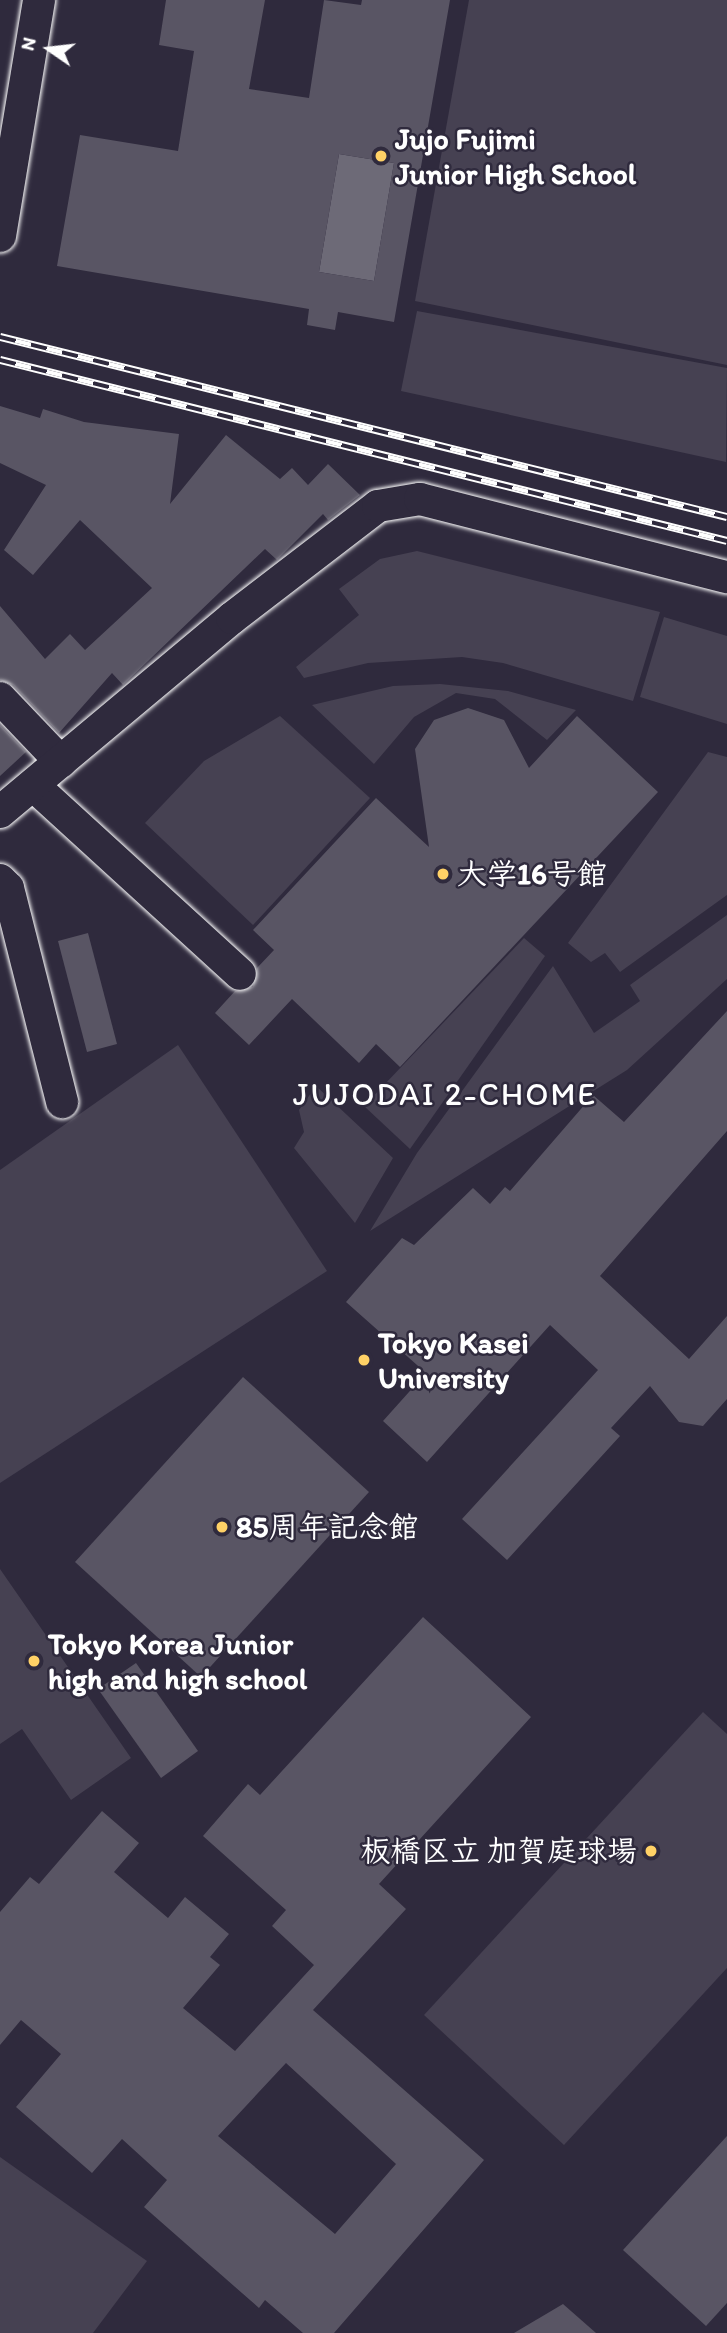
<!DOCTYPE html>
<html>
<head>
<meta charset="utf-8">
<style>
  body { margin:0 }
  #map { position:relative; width:727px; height:2333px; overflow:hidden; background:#2f2a3d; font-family:Itim,"Klee One",sans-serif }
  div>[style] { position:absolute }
  .green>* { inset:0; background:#464152 }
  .water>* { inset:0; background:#6d6a77 }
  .building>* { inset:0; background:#595564 }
  .roads { filter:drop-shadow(0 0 2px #fff) drop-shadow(0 0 2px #fff) }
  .minor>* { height:32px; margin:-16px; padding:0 16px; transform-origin:16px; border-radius:16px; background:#2f2a3d }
  .rail>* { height:8px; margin-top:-4px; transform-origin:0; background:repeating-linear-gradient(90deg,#2f2a3d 0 16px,#fff 0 32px); box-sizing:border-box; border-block:2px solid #fff }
  .dots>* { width:19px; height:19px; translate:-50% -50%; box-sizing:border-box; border:4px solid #2f2a3d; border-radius:50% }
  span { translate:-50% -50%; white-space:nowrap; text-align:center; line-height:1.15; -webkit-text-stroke:5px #2f2a3d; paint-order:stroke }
  .poi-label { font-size:30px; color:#fff; font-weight:700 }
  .left { translate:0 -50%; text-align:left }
  .right { translate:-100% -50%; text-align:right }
  .neighbourhood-label { font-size:32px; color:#fff; letter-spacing:2px }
  .north { position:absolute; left:14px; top:14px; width:70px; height:70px; -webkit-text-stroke:5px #2f2a3d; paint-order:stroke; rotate:284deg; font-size:19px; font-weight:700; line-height:28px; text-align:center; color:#fff }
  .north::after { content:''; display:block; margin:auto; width:24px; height:32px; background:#fff; clip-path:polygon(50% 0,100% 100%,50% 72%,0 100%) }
</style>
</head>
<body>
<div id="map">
  <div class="green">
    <div style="clip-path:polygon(469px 0,727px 0,727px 365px,415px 301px)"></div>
    <div style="clip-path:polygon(417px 311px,727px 368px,726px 462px,401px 391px)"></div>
    <div style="clip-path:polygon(417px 551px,660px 612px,633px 701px,503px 663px,462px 657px,368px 663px,304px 678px,296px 667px,359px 615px,339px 589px,380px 559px)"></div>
    <div style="clip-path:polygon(664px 617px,727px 636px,727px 724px,640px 697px)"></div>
    <div style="clip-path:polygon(440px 684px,508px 691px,576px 710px,547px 740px,495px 699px,456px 693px,414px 717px,374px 764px,312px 705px,393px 686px)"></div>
    <div style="clip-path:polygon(280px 716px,370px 798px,253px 925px,145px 823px,204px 761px)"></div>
    <div style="clip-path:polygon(708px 752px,727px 757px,727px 895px,620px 972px,605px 953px,591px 962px,568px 943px)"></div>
    <div style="clip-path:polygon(727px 915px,727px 979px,627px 1070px,370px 1231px,417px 1153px,553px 966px,594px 1033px,640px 1001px,630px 985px)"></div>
    <div style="clip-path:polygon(524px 938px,545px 956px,410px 1149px,364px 1106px)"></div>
    <div style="clip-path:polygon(178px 1045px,327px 1271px,0 1483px,0 1170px)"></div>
    <div style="clip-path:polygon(316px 1086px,393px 1158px,355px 1223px,294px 1148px,304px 1132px,299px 1110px)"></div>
    <div style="clip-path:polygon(0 1569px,131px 1758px,71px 1800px,22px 1729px,0 1744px)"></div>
    <div style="clip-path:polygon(703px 1712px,727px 1734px,727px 1968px,564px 2145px,424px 2015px)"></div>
    <div style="clip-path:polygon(0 2157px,147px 2261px,93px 2333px,0 2333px)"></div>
  </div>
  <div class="water">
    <div style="clip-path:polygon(339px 154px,394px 163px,374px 281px,319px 272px)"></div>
  </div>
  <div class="building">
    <div style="clip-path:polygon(evenodd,166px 0,265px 0,249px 89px,309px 98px,324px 0,361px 5px,362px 0,450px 0,394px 322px,338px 312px,335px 330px,307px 325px,309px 309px,57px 266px,80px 135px,178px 151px,194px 51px,159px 45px,166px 0,339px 154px,394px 163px,374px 281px,319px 272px,339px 154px)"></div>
    <div style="clip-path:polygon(0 406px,40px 418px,43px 409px,84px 422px,179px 434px,170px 504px,226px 435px,280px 479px,292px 468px,308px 485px,328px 464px,360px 495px,328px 520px,323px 514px,277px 560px,265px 549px,123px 685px,112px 673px,59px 733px,13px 685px,0 680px,0 606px,45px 659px,70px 634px,85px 650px,152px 588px,80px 520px,33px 575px,4px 550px,46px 485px,0 463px)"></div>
    <div style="clip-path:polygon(468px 708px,504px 720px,529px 768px,577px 716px,658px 792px,400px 1067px,376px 1044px,359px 1063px,292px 999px,249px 1045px,215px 1013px,235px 991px,253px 987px,257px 968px,274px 950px,253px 930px,376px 798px,429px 847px,415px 749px,434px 720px)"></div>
    <div style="clip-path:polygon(0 725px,26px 752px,0 776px)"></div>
    <div style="clip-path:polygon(88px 933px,117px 1044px,87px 1052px,58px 941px)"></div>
    <div style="clip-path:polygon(727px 1011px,727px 1131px,600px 1276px,689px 1359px,727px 1316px,727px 1399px,703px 1426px,679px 1422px,650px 1386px,611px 1428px,620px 1436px,507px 1560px,462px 1519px,598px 1370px,550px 1325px,427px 1462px,383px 1421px,426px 1373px,346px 1302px,402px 1238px,414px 1245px,473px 1188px,490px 1204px,505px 1187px,510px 1191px,593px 1095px,624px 1122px)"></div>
    <div style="clip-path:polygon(243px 1377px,369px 1492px,201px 1677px,75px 1562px)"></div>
    <div style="clip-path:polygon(evenodd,423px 1617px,531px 1717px,379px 1884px,406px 1909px,313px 2010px,484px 2160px,334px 2333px,303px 2333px,265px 2300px,259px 2308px,144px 2207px,167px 2180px,122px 2139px,92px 2173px,16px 2107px,61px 2054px,21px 2020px,0 2045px,0 1912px,30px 1877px,39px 1884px,102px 1811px,139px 1843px,114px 1872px,168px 1918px,185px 1897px,229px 1934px,210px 1957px,220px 1965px,183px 2008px,235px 2051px,314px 1965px,272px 1926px,286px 1910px,203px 1836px,248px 1784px,260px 1795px,423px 1617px,286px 2063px,396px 2164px,335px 2234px,218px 2136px,286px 2063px)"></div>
    <div style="clip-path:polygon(136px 1663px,198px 1751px,161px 1778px,98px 1689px)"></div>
    <div style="clip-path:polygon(727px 2136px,727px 2303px,706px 2326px,623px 2250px)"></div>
    <div style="clip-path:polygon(563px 2304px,596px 2333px,514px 2333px)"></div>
  </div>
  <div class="roads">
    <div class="minor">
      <div style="left:0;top:236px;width:239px;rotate:-80.6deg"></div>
      <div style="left:0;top:698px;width:88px;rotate:46.4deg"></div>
      <div style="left:33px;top:785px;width:280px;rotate:42.4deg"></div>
      <div style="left:0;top:812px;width:302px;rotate:-39.9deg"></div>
      <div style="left:232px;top:618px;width:184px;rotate:-37.5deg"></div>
      <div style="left:378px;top:506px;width:43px;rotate:-9.5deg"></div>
      <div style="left:420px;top:499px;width:317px;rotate:14.3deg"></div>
      <div style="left:0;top:880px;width:11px;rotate:45deg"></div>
      <div style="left:8px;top:888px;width:221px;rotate:75.8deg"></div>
    </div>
  </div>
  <div class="rail">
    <div style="left:0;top:337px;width:749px;rotate:13.91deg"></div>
    <div style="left:0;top:360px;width:749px;rotate:13.98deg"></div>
  </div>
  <div class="dots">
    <div style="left:381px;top:156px;background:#ffd166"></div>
    <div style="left:443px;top:874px;background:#ffd166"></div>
    <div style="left:364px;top:1360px;background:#ffd166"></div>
    <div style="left:222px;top:1527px;background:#ffd166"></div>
    <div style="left:34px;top:1661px;background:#ffd166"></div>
    <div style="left:651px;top:1851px;background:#ffd166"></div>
  </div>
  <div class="poi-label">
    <span class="left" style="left:395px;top:156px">Jujo Fujimi<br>Junior High School</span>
    <span class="left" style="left:457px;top:874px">大学16号館</span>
    <span class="left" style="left:378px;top:1360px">Tokyo Kasei<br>University</span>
    <span class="left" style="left:236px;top:1527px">85周年記念館</span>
    <span class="left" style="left:48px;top:1661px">Tokyo Korea Junior<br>high and high school</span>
    <span class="right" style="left:637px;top:1851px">板橋区立 加賀庭球場</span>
  </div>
  <div class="neighbourhood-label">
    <span style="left:445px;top:1094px">JUJODAI 2-CHOME</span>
  </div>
  <div class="north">N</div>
</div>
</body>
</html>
